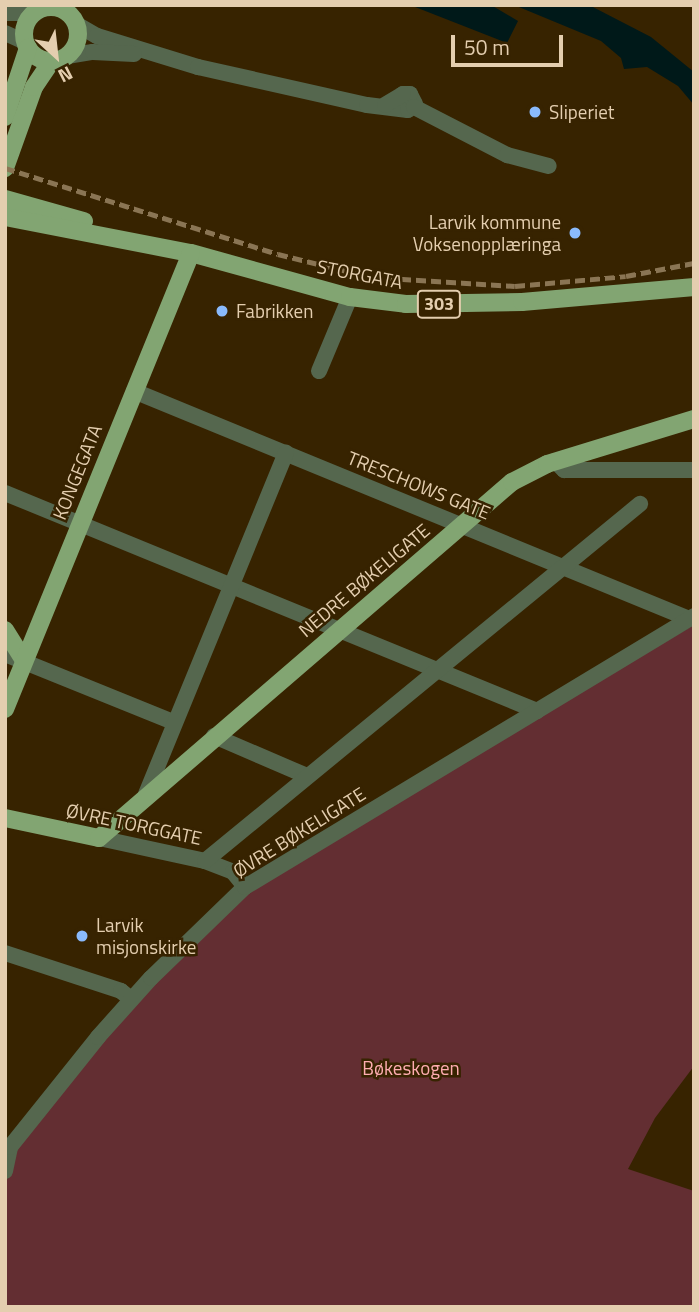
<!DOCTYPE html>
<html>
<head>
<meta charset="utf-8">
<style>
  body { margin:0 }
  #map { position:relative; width:699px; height:1312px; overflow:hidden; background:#372300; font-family:"Titillium Web",sans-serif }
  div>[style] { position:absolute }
  .green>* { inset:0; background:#632e32 }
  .water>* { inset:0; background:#001919 }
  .minor>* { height:16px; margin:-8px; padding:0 8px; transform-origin:8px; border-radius:8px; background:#55674e }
  .major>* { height:18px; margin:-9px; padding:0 9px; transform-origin:9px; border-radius:9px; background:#82a572 }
  .major>.ring { margin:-9px; padding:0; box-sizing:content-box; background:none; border:18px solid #82a572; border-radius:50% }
  .rail>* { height:4.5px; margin-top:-2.25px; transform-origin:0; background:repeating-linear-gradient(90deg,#8a7554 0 10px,transparent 0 15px) }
  .dots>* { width:19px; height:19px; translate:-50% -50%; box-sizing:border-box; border:4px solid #372300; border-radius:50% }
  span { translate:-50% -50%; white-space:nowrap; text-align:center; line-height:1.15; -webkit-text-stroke:5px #372300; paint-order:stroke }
  .shield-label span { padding:2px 5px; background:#372300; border:2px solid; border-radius:5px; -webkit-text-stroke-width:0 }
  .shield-label { font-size:18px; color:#e4ceaf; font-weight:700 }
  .poi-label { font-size:19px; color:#e4ceaf }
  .left { translate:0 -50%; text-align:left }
  .right { translate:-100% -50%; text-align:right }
  .street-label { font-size:19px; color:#e4ceaf }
  .park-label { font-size:19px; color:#ffadb1 }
  .frame { position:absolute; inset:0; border:7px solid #e4ceaf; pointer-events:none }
  .north { position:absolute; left:21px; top:21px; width:70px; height:70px; -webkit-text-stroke:5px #372300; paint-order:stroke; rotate:153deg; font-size:19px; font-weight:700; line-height:28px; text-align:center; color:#e4ceaf }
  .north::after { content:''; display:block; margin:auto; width:24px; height:32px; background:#e4ceaf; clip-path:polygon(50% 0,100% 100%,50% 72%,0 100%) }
  .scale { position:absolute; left:451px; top:35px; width:112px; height:32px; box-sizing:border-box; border:4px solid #e4ceaf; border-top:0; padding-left:9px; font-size:21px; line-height:24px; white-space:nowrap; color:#e4ceaf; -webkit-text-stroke:5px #372300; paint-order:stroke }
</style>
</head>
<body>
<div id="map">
  <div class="green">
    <div style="clip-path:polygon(694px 625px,694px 1066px,655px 1118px,628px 1169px,694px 1191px,694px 1307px,5px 1307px,5px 1171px,10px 1147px,98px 1037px,245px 887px)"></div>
  </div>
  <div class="water">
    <div style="clip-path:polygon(410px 5px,491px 5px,518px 21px,507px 43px)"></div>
    <div style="clip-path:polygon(514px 5px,589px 5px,651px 37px,694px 72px,694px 105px,678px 86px,647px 67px,624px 69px,621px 58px,601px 41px)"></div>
  </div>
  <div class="minor">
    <div style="left:5px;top:13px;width:29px"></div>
    <div style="left:76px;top:24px;width:24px;rotate:30deg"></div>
    <div style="left:97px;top:36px;width:106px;rotate:17.1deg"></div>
    <div style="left:198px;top:67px;width:173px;rotate:12.7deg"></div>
    <div style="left:367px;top:105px;width:41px;rotate:7deg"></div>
    <div style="left:408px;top:110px;width:9px;rotate:-41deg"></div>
    <div style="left:415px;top:104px;width:11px;rotate:-117deg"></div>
    <div style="left:410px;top:94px;width:7px;rotate:180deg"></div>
    <div style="left:403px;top:94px;width:21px;rotate:149deg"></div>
    <div style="left:5px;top:33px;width:22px;rotate:24deg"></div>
    <div style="left:67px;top:56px;width:26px;rotate:-9deg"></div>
    <div style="left:93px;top:52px;width:41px;rotate:2.8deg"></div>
    <div style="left:414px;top:107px;width:105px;rotate:27.3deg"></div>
    <div style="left:507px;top:155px;width:43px;rotate:14.7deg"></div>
    <div style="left:319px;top:371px;width:80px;rotate:-67.3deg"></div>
    <div style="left:134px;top:391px;width:600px;rotate:22.33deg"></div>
    <div style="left:555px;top:461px;width:13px;rotate:45deg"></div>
    <div style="left:564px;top:470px;width:130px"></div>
    <div style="left:5px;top:493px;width:575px;rotate:22.28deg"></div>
    <div style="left:5px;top:654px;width:181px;rotate:22deg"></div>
    <div style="left:214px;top:736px;width:101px;rotate:23.3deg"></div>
    <div style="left:146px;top:794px;width:369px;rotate:-67.7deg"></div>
    <div style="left:99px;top:838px;width:108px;rotate:12.2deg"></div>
    <div style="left:205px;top:861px;width:30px;rotate:21deg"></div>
    <div style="left:233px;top:872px;width:19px;rotate:51deg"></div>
    <div style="left:205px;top:861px;width:563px;rotate:-39.38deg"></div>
    <div style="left:5px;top:953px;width:122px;rotate:18.1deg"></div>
    <div style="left:121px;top:991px;width:13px;rotate:39deg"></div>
    <div style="left:5px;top:1171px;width:25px;rotate:-78deg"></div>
    <div style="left:10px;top:1147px;width:141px;rotate:-51.3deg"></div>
    <div style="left:98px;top:1037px;width:79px;rotate:-48.1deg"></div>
    <div style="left:151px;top:978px;width:131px;rotate:-44.1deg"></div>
    <div style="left:245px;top:887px;width:524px;rotate:-31.11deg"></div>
  </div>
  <div class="major">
    <div class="ring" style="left:24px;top:7px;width:36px;height:36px"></div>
    <div style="left:5px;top:117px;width:73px;rotate:-71.6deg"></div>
    <div style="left:5px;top:168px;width:86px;rotate:-70.3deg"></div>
    <div style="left:34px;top:87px;width:32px;rotate:-56deg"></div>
    <div style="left:5px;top:199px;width:82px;rotate:15.6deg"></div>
    <div style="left:5px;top:217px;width:189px;rotate:11deg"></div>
    <div style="left:191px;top:253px;width:165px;rotate:15.5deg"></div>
    <div style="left:350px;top:297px;width:56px;rotate:7.1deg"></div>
    <div style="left:406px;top:304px;width:116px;rotate:-1deg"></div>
    <div style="left:522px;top:302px;width:173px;rotate:-5deg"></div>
    <div style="left:5px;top:630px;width:36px;rotate:58deg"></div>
    <div style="left:5px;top:709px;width:492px;rotate:-67.8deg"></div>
    <div style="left:5px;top:818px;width:96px;rotate:12deg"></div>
    <div style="left:99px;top:838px;width:545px;rotate:-40.76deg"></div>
    <div style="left:512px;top:482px;width:39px;rotate:-27deg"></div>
    <div style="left:547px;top:464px;width:154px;rotate:-17deg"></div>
  </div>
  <div class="rail">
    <div style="left:5px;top:168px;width:286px;rotate:17.5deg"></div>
    <div style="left:278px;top:254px;width:96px;rotate:13.9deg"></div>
    <div style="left:371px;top:277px;width:144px;rotate:3.6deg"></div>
    <div style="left:515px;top:286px;width:111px;rotate:-5.1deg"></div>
    <div style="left:626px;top:276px;width:69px;rotate:-10.8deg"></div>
  </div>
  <div class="dots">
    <div style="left:535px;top:112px;background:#8abafc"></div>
    <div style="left:575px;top:233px;background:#8abafc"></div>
    <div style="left:222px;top:311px;background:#8abafc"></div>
    <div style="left:82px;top:936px;background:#8abafc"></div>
  </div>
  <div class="shield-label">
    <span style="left:439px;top:304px">303</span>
  </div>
  <div class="poi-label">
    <span class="left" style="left:549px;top:112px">Sliperiet</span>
    <span class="right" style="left:561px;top:233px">Larvik kommune<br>Voksenopplæringa</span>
    <span class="left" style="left:236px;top:311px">Fabrikken</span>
    <span class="left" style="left:96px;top:936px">Larvik<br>misjonskirke</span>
  </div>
  <div class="street-label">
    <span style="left:360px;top:274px;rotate:11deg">STORGATA</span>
    <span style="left:77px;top:472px;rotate:-68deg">KONGEGATA</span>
    <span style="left:419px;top:485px;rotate:22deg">TRESCHOWS GATE</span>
    <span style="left:364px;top:580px;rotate:-40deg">NEDRE BØKELIGATE</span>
    <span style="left:134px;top:824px;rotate:12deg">ØVRE TORGGATE</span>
    <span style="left:299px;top:832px;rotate:-32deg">ØVRE BØKELIGATE</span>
  </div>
  <div class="park-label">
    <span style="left:411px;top:1068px">Bøkeskogen</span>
  </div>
  <div class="frame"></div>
  <div class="north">N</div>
  <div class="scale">50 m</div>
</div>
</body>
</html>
